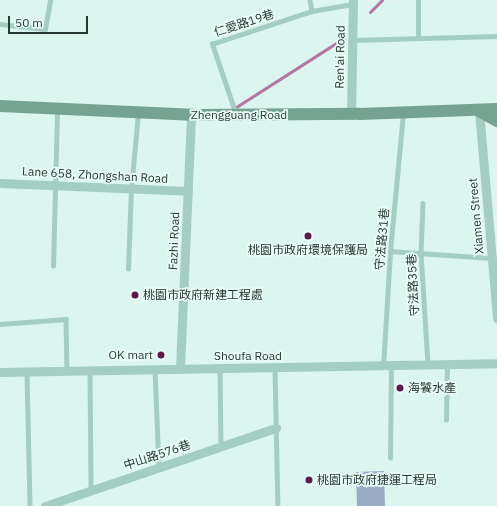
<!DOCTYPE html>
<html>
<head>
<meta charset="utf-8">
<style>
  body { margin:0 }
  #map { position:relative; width:497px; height:506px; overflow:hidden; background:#dbf5ef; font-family:"IBM Plex Sans","Noto Sans TC",sans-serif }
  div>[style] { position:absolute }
  .green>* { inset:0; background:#99abc5 }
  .stream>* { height:3px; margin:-1.5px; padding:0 1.5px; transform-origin:1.5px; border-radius:1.5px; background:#b576a2 }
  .lane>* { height:4.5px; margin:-2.25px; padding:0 2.25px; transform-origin:2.25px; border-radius:2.25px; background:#a5cec2 }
  .street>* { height:9px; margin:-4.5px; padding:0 4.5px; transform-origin:4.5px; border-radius:4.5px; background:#a5cec2 }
  .secondary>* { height:12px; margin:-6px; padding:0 6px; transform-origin:6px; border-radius:6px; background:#76a291 }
  .dots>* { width:11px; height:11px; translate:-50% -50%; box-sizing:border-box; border:2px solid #e8fcf8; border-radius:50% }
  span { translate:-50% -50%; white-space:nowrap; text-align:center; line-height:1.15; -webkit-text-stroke:3.5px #e8fcf8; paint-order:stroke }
  .street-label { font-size:12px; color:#273931 }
  .poi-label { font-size:12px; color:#273931 }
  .left { translate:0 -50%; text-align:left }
  .right { translate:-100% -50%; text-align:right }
  .scale { position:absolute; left:8px; top:16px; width:80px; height:18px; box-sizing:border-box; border:2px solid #273931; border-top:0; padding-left:5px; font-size:12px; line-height:14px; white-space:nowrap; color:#273931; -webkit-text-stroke:3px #e8fcf8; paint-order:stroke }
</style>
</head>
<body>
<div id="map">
  <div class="green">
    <div style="clip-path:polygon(384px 471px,385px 506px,357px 506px,356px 472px)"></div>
  </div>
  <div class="stream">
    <div style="left:370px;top:12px;width:17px;rotate:-45deg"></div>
    <div style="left:233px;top:109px;width:132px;rotate:-32.6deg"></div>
  </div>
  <div class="lane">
    <div style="left:310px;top:0;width:11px;rotate:80deg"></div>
    <div style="left:0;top:24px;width:45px;rotate:6.3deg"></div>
    <div style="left:45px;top:29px;width:29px;rotate:-80deg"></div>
    <div style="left:418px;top:38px;width:38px;rotate:-90deg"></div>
    <div style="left:353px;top:40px;width:144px;rotate:-1.6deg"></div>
    <div style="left:236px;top:115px;width:75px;rotate:-108.7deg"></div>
    <div style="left:212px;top:44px;width:105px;rotate:-18.3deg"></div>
    <div style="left:312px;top:11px;width:42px;rotate:-9.7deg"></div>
    <div style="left:423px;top:203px;width:50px;rotate:92.3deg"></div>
    <div style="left:421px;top:253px;width:112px;rotate:86.4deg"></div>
    <div style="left:390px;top:251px;width:101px;rotate:4deg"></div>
    <div style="left:53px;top:266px;width:157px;rotate:-88.5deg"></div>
    <div style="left:128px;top:269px;width:80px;rotate:-87.9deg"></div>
    <div style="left:131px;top:189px;width:76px;rotate:-84.7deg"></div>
    <div style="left:0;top:324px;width:66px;rotate:-4.3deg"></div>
    <div style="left:66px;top:319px;width:51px;rotate:88.9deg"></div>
    <div style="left:383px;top:367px;width:116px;rotate:-86.5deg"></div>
    <div style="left:390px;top:251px;width:139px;rotate:-84.6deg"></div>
    <div style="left:220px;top:368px;width:78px;rotate:89.3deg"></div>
    <div style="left:275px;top:368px;width:138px;rotate:88.8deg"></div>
    <div style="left:155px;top:369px;width:98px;rotate:87.7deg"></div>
    <div style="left:90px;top:370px;width:120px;rotate:89.5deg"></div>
    <div style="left:27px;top:373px;width:133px;rotate:88.7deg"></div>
    <div style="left:446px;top:420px;width:55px;rotate:-89deg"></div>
    <div style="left:390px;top:458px;width:92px;rotate:-89.4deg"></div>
  </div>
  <div class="street">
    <div style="left:479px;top:111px;width:208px;rotate:85deg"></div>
    <div style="left:351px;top:115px;width:115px;rotate:-89deg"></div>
    <div style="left:0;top:183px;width:188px;rotate:2.4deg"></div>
    <div style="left:180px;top:368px;width:253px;rotate:-87.5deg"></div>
    <div style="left:0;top:372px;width:497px;rotate:-1deg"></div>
    <div style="left:45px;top:506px;width:244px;rotate:-18.7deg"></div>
  </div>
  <div class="secondary">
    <div style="left:0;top:106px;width:197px;rotate:2.6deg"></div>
    <div style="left:197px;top:115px;width:163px;rotate:-0.4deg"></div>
    <div style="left:360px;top:114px;width:137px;rotate:-2.1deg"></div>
    <div style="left:479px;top:111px;width:21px;rotate:29deg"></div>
  </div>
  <div class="dots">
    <div style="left:308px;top:236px;background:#5f1848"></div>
    <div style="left:135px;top:295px;background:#5f1848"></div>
    <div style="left:161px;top:355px;background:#5f1848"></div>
    <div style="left:400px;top:388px;background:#5f1848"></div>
    <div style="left:309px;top:480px;background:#5f1848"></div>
  </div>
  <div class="street-label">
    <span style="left:244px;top:23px;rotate:-18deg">仁愛路19巷</span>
    <span style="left:340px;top:57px;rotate:-89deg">Ren'ai Road</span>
    <span style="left:239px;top:115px">Zhengguang Road</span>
    <span style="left:95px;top:175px;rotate:3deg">Lane 658, Zhongshan Road</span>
    <span style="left:476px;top:216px;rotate:-95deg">Xiamen Street</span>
    <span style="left:382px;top:239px;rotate:-85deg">守法路31巷</span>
    <span style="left:174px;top:241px;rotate:-88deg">Fazhi Road</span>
    <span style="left:413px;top:285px;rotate:-93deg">守法路35巷</span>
    <span style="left:248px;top:356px">Shoufa Road</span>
    <span style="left:157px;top:455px;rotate:-18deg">中山路576巷</span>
  </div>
  <div class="poi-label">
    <span style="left:308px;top:250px">桃園市政府環境保護局</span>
    <span class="left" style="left:143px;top:295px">桃園市政府新建工程處</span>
    <span class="right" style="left:153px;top:355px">OK mart</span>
    <span class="left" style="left:408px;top:388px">海饕水產</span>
    <span class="left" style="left:317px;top:480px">桃園市政府捷運工程局</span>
  </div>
  <div class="scale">50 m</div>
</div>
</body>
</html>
